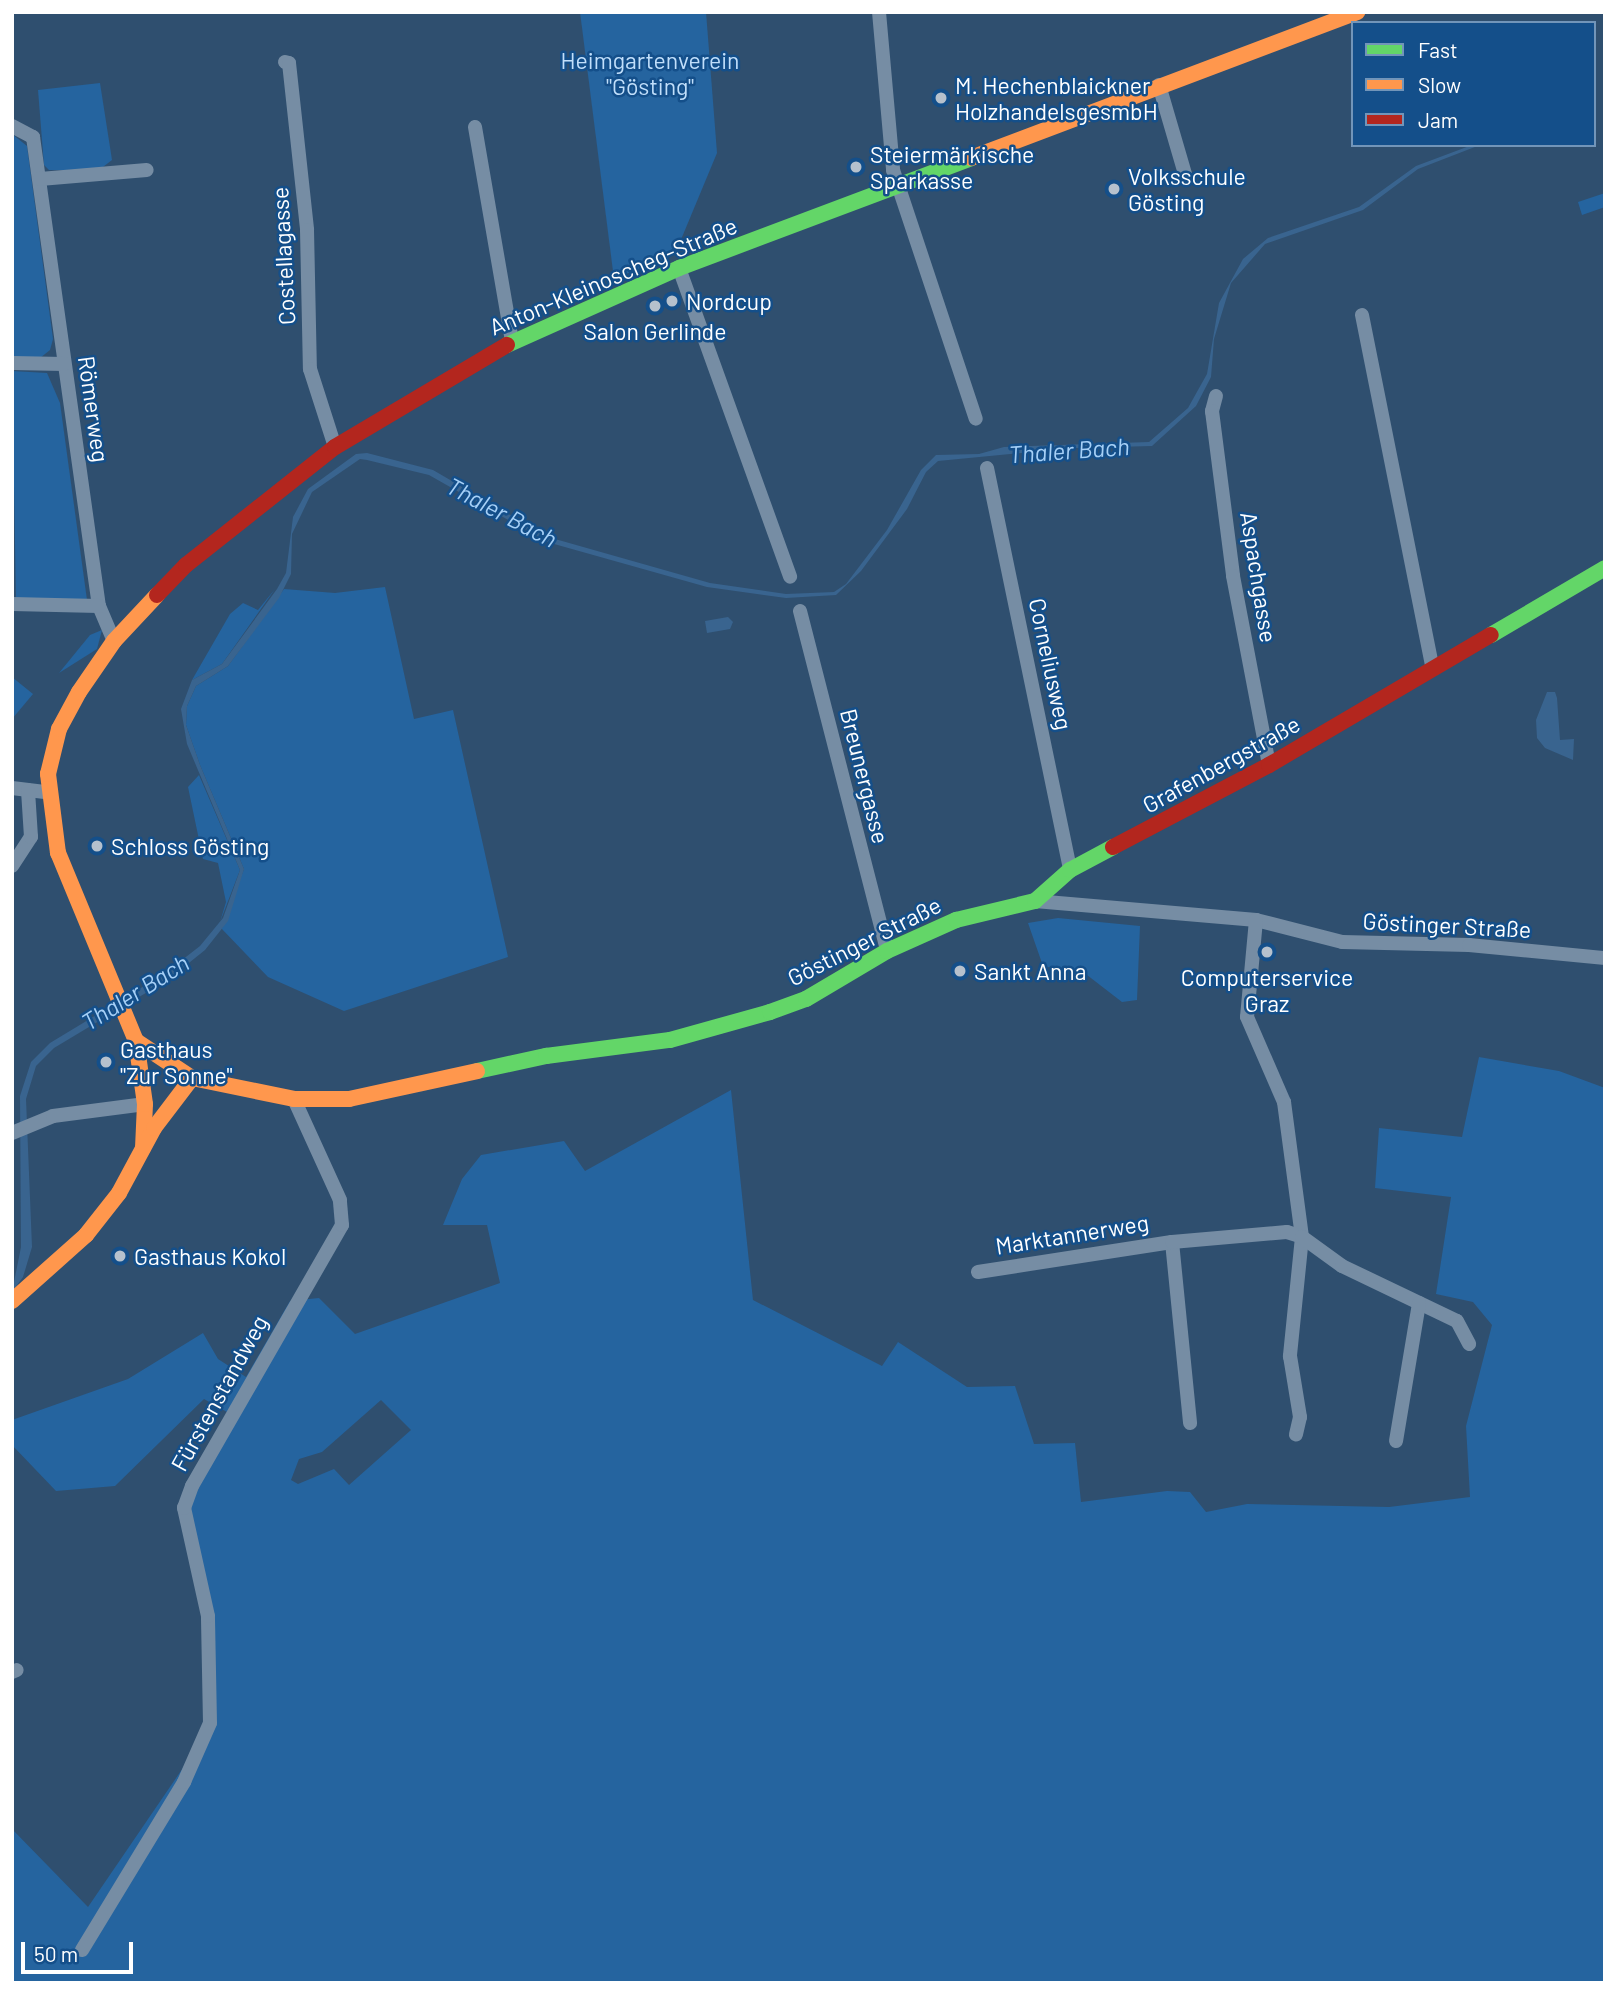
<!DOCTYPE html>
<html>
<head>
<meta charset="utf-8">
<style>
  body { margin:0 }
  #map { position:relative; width:1617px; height:1995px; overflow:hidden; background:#2f4f6f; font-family:Barlow,sans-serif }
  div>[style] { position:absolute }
  .green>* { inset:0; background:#25649f }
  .water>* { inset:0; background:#39648f }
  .street>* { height:14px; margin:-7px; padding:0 7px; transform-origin:7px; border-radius:7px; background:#768da4 }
  .fast>* { height:16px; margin:-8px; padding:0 8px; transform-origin:8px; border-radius:8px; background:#63d668 }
  .slow>* { height:16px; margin:-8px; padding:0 8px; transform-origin:8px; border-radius:8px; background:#ff974d }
  .jam>* { height:16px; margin:-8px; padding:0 8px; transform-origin:8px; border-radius:8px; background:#b3261e }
  .dots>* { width:19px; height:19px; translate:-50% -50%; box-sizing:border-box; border:4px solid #144f8a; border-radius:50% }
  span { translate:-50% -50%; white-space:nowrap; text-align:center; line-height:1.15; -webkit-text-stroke:5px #144f8a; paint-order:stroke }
  .park-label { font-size:23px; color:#c1dffb }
  .poi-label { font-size:23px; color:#fff }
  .left { translate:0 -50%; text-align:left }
  .street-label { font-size:23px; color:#fff }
  .water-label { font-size:24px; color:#a6d0f7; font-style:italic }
  .frame { position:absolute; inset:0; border:14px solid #fff; pointer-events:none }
  .legend { position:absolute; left:1351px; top:21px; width:245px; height:126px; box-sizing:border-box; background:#144f8a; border:2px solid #7295b9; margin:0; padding:9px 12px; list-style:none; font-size:21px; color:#fff }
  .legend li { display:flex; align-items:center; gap:14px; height:35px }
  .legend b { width:35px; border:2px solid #7295b9 }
  .scale { position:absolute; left:21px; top:1942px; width:112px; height:32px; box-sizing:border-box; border:4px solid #fff; border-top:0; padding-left:9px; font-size:21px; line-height:24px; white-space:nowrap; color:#fff; -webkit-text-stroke:5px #144f8a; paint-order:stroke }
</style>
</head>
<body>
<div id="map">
  <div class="green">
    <div style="clip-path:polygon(580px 12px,706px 12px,717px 153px,675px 254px,614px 279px)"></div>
    <div style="clip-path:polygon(100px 83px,112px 160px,99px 170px,49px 170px,44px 165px,38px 90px)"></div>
    <div style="clip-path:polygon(12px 134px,27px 146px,53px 339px,50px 350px,40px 358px,12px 357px)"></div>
    <div style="clip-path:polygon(1605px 193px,1605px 207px,1582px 215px,1578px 202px)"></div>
    <div style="clip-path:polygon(12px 371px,47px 373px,60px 403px,87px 600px,16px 600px)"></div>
    <div style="clip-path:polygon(385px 587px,414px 719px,453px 710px,508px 957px,344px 1011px,268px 977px,221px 928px,244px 869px,200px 765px,186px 725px,187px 706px,196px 686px,228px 666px,284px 589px,335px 593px)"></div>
    <div style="clip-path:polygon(275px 589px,222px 664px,192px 680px,230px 614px,243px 603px,258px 610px)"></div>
    <div style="clip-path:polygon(102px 630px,97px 649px,59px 673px,90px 635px)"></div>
    <div style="clip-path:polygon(12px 677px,33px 694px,12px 719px)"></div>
    <div style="clip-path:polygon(199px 775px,240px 870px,220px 922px,226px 902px,218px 863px,203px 859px,188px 787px)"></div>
    <div style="clip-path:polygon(1058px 918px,1140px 926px,1137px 1000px,1122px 1002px,1087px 975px,1043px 966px,1028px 923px)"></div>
    <div style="clip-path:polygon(evenodd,1479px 1057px,1559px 1071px,1605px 1088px,1605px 1983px,12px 1983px,12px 1829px,88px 1907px,215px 1721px,189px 1508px,234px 1416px,204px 1399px,115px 1486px,56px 1491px,12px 1445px,12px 1420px,128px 1379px,203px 1333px,218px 1359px,246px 1377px,290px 1301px,319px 1298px,355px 1334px,500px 1283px,487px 1225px,443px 1225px,462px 1179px,481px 1155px,564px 1141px,585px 1171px,731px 1090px,753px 1300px,882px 1366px,898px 1342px,967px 1387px,1015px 1386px,1034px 1444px,1075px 1443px,1081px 1502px,1167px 1491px,1190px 1492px,1206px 1512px,1247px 1504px,1389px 1507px,1470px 1497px,1466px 1426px,1492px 1325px,1473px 1302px,1436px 1294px,1451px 1197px,1375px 1188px,1379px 1128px,1462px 1137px,1479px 1057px,381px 1400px,411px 1430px,349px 1485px,334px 1469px,298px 1484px,291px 1480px,299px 1459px,322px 1452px,381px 1400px)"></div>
  </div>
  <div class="water">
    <div style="clip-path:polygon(1472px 145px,1480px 145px,1418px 169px,1363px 210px,1265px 244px,1231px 283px,1214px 339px,1211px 377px,1196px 406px,1152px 446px,1074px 448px,938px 461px,926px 472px,907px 509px,861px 571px,836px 595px,786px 598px,707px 587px,547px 542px,429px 475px,367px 460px,360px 459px,312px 492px,292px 534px,291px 574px,279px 598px,228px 666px,196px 686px,187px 706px,186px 725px,200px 765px,244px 869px,228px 921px,205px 950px,169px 979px,54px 1048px,36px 1066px,26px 1099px,32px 1247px,23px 1277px,12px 1292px,21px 1247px,20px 1096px,31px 1062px,50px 1043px,164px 974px,200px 946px,223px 918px,240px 870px,187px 744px,181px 709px,192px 680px,222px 664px,277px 589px,286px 573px,293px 517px,308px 489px,356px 454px,367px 453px,433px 470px,548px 537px,710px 583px,786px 594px,834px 592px,846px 584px,887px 530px,921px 470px,936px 455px,979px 454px,1004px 447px,1149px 442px,1188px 408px,1198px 390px,1207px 374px,1219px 303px,1243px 259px,1268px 238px,1359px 207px,1416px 166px)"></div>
    <div style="clip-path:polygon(728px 617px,733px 622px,730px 629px,707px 633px,705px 621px)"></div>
    <div style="clip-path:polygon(1547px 692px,1555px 692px,1557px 698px,1560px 740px,1574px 739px,1573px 760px,1545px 748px,1537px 738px,1536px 720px)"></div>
  </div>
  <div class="street">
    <div style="left:879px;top:12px;width:159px;rotate:84.9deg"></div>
    <div style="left:893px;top:170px;width:262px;rotate:71.6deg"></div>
    <div style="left:285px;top:62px;width:4px;rotate:14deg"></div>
    <div style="left:289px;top:63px;width:168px;rotate:83.8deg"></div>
    <div style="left:307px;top:230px;width:139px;rotate:88.8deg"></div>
    <div style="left:310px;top:369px;width:82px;rotate:72.2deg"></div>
    <div style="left:1159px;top:85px;width:93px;rotate:73.7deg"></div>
    <div style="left:12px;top:126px;width:24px;rotate:28deg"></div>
    <div style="left:33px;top:137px;width:474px;rotate:82deg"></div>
    <div style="left:99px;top:606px;width:38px;rotate:67deg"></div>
    <div style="left:475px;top:127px;width:218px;rotate:80.2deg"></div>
    <div style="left:40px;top:179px;width:107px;rotate:-4.8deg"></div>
    <div style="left:679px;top:268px;width:328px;rotate:70.2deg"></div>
    <div style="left:1362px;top:315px;width:361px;rotate:78.7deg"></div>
    <div style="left:12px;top:363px;width:52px;rotate:1.1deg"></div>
    <div style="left:1216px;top:396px;width:16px;rotate:105deg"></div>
    <div style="left:1212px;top:411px;width:166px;rotate:82.7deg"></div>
    <div style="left:1233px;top:576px;width:192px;rotate:79.2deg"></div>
    <div style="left:987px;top:468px;width:410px;rotate:78.3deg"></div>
    <div style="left:12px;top:604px;width:87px;rotate:1.3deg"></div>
    <div style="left:800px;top:611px;width:351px;rotate:75.6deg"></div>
    <div style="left:12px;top:788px;width:35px;rotate:7deg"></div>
    <div style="left:12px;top:866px;width:35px;rotate:-57deg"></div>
    <div style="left:31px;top:837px;width:47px;rotate:-93.7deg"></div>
    <div style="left:1035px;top:901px;width:222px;rotate:4.9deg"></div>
    <div style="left:1256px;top:920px;width:89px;rotate:14.3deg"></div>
    <div style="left:1342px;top:942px;width:127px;rotate:1.4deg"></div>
    <div style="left:1469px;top:945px;width:137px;rotate:5.5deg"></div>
    <div style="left:1256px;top:920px;width:97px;rotate:95.3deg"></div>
    <div style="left:1247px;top:1017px;width:93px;rotate:66.5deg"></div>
    <div style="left:1284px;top:1102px;width:136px;rotate:82.4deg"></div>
    <div style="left:1302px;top:1237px;width:120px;rotate:95.8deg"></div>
    <div style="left:1290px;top:1356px;width:62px;rotate:80.7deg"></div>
    <div style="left:1300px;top:1417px;width:18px;rotate:103deg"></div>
    <div style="left:12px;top:1133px;width:44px;rotate:-22.5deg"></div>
    <div style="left:53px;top:1116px;width:93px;rotate:-7.4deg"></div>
    <div style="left:1172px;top:1242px;width:182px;rotate:84.3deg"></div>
    <div style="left:978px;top:1272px;width:196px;rotate:-8.8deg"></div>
    <div style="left:1172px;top:1242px;width:115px;rotate:-5deg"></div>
    <div style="left:1287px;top:1232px;width:16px;rotate:18deg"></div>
    <div style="left:1302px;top:1237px;width:49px;rotate:35.9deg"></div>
    <div style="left:1342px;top:1266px;width:127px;rotate:25.6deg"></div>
    <div style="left:1457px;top:1321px;width:26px;rotate:62deg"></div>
    <div style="left:1396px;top:1441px;width:140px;rotate:-80.5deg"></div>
    <div style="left:12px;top:1672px;width:5px;rotate:-22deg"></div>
    <div style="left:82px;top:1950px;width:197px;rotate:-58.7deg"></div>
    <div style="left:184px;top:1782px;width:64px;rotate:-66.2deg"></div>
    <div style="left:210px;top:1723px;width:107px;rotate:-91.1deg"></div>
    <div style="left:208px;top:1616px;width:111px;rotate:-102.5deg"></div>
    <div style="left:184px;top:1508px;width:23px;rotate:-70deg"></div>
    <div style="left:192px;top:1486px;width:301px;rotate:-60.1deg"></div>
    <div style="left:342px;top:1225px;width:25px;rotate:-95deg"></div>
    <div style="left:340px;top:1200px;width:111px;rotate:-114.5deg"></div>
  </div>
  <div class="fast">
    <div style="left:507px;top:345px;width:188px;rotate:-24.1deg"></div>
    <div style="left:679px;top:268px;width:312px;rotate:-20.6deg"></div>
    <div style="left:1491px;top:635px;width:132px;rotate:-30.4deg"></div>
    <div style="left:477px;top:1071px;width:71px;rotate:-12.3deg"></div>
    <div style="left:546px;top:1056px;width:125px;rotate:-7.4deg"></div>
    <div style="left:670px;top:1040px;width:104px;rotate:-15.6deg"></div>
    <div style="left:770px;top:1012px;width:38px;rotate:-20deg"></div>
    <div style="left:806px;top:999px;width:94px;rotate:-30.7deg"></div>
    <div style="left:887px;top:951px;width:76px;rotate:-24.2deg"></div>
    <div style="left:956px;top:920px;width:81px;rotate:-13.5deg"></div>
    <div style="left:1035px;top:901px;width:47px;rotate:-41.5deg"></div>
    <div style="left:1070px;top:870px;width:49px;rotate:-28.1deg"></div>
  </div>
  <div class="slow">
    <div style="left:971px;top:158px;width:413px;rotate:-20.7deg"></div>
    <div style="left:136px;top:1041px;width:67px;rotate:33.5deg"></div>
    <div style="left:192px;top:1078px;width:104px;rotate:11.6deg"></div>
    <div style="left:294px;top:1099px;width:55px"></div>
    <div style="left:349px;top:1099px;width:131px;rotate:-12.3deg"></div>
    <div style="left:143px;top:1148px;width:44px;rotate:-87.4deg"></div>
    <div style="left:145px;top:1104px;width:64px;rotate:-98.1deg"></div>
    <div style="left:136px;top:1041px;width:204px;rotate:-112.5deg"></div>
    <div style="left:58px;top:853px;width:80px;rotate:-97.2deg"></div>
    <div style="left:48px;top:774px;width:46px;rotate:-76.3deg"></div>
    <div style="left:59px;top:729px;width:42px;rotate:-61.6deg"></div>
    <div style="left:79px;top:692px;width:62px;rotate:-55.5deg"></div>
    <div style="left:114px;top:641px;width:63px;rotate:-46.9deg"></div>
    <div style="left:12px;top:1301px;width:99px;rotate:-41.7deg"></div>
    <div style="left:86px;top:1235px;width:53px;rotate:-51.8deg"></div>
    <div style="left:119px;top:1193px;width:74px;rotate:-61.7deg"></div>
    <div style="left:154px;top:1128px;width:63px;rotate:-52.8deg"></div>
  </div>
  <div class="jam">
    <div style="left:157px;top:595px;width:42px;rotate:-46deg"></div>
    <div style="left:186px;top:565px;width:190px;rotate:-38.4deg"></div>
    <div style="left:335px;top:447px;width:200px;rotate:-30.7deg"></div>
    <div style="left:1113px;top:847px;width:176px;rotate:-27.7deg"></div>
    <div style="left:1269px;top:765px;width:257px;rotate:-30.4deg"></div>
  </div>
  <div class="dots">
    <div style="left:941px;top:98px;background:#b6c1cd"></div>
    <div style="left:856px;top:167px;background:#b6c1cd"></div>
    <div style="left:1114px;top:189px;background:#b6c1cd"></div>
    <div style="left:672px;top:301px;background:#b6c1cd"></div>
    <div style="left:655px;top:306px;background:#b6c1cd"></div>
    <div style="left:97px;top:846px;background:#b6c1cd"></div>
    <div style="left:1267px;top:952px;background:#b6c1cd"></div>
    <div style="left:960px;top:971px;background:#b6c1cd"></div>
    <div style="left:106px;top:1062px;background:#b6c1cd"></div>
    <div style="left:120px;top:1256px;background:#b6c1cd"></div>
  </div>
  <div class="park-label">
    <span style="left:650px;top:73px">Heimgartenverein<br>"Gösting"</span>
  </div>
  <div class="poi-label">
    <span class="left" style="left:955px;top:98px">M. Hechenblaickner<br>HolzhandelsgesmbH</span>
    <span class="left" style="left:870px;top:167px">Steiermärkische<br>Sparkasse</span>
    <span class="left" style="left:1128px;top:189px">Volksschule<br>Gösting</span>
    <span class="left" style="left:686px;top:301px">Nordcup</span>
    <span style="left:655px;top:331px">Salon Gerlinde</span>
    <span class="left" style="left:111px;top:846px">Schloss Gösting</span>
    <span class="left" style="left:974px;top:971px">Sankt Anna</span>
    <span style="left:1267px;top:990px">Computerservice<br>Graz</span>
    <span class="left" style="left:120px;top:1062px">Gasthaus<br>"Zur Sonne"</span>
    <span class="left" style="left:134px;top:1256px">Gasthaus Kokol</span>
  </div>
  <div class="street-label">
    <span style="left:283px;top:256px;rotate:-93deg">Costellagasse</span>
    <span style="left:613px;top:276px;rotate:-23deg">Anton-Kleinoscheg-Straße</span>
    <span style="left:94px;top:409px;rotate:82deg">Römerweg</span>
    <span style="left:1259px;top:577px;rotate:81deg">Aspachgasse</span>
    <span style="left:1051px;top:664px;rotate:78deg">Corneliusweg</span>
    <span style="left:1221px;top:764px;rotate:-29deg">Grafenbergstraße</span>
    <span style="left:865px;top:776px;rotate:76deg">Breunergasse</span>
    <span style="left:1447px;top:925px;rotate:3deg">Göstinger Straße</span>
    <span style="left:864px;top:941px;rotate:-27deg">Göstinger Straße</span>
    <span style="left:1072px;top:1234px;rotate:-9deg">Marktannerweg</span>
    <span style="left:219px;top:1393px;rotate:-61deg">Fürstenstandweg</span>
  </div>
  <div class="water-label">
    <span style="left:1069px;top:450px;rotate:-4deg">Thaler Bach</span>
    <span style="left:502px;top:512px;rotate:28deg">Thaler Bach</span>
    <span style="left:135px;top:992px;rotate:-32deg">Thaler Bach</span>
  </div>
  <div class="frame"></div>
  <ul class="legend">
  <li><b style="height:9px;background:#63d668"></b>Fast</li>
  <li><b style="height:9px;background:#ff974d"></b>Slow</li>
  <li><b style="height:9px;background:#b3261e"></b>Jam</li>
  </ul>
  <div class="scale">50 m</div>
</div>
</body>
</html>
